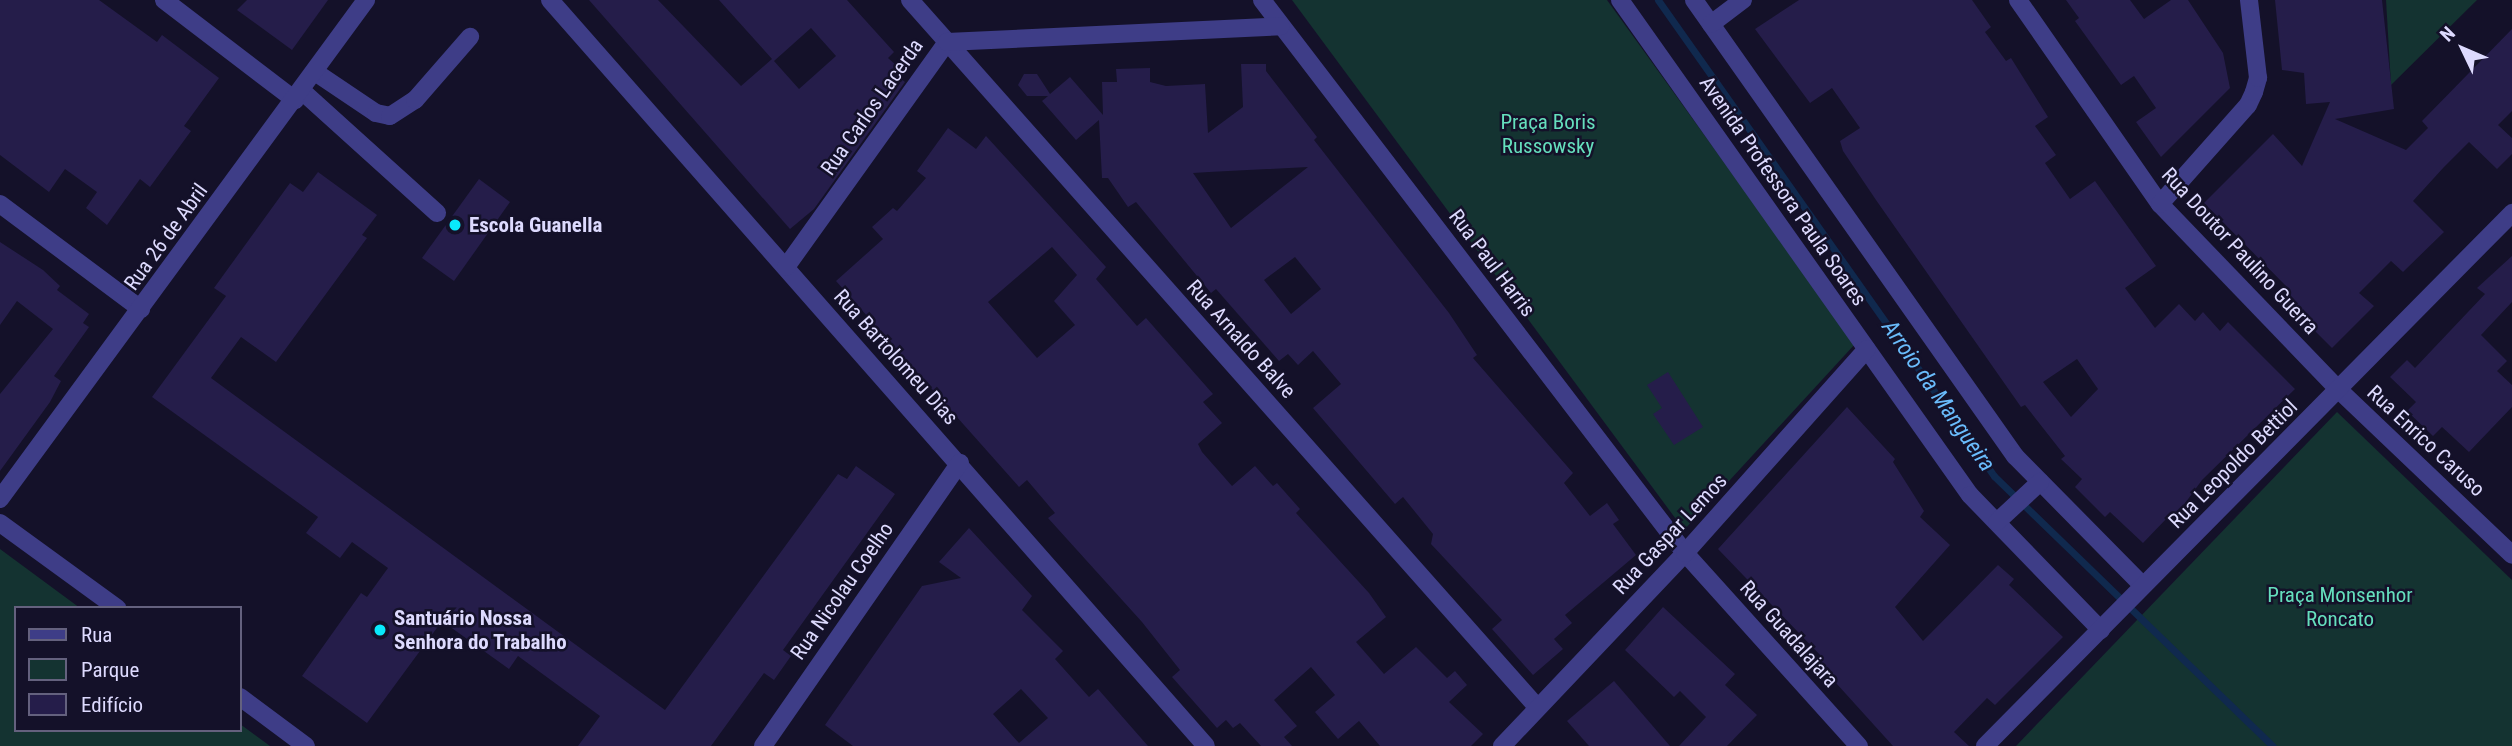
<!DOCTYPE html>
<html>
<head>
<meta charset="utf-8">
<style>
  body { margin:0 }
  #map { position:relative; width:2512px; height:746px; overflow:hidden; background:#141129; font-family:"Roboto Condensed",sans-serif }
  div>[style] { position:absolute }
  .green>* { inset:0; background:#143331 }
  .stream>* { height:7px; margin:-3.5px; padding:0 3.5px; transform-origin:3.5px; border-radius:3.5px; background:#10294e }
  .building>* { inset:0; background:#251d4a }
  .minor>* { height:18px; margin:-9px; padding:0 9px; transform-origin:9px; border-radius:9px; background:#3e3d87 }
  .dots>* { width:19px; height:19px; translate:-50% -50%; box-sizing:border-box; border:4px solid #141129; border-radius:50% }
  span { translate:-50% -50%; white-space:nowrap; text-align:center; line-height:1.15; -webkit-text-stroke:5px #141129; paint-order:stroke }
  .street-label { font-size:21px; color:#dddafe }
  .park-label { font-size:21px; color:#65dfbd }
  .poi-label { font-size:21px; color:#dddafe; font-weight:700 }
  .left { translate:0 -50%; text-align:left }
  .water-label { font-size:23px; color:#6abcfc; font-style:italic }
  .legend { position:absolute; left:14px; top:606px; width:228px; height:126px; box-sizing:border-box; background:#141129; border:2px solid #64617e; margin:0; padding:9px 12px; list-style:none; font-size:21px; color:#dddafe }
  .legend li { display:flex; align-items:center; gap:14px; height:35px }
  .legend b { width:35px; border:2px solid #64617e }
  .north { position:absolute; left:2428px; top:14px; width:70px; height:70px; -webkit-text-stroke:5px #141129; paint-order:stroke; rotate:314deg; font-size:19px; font-weight:700; line-height:28px; text-align:center; color:#dddafe }
  .north::after { content:''; display:block; margin:auto; width:24px; height:32px; background:#dddafe; clip-path:polygon(50% 0,100% 100%,50% 72%,0 100%) }
</style>
</head>
<body>
<div id="map">
  <div class="green">
    <div style="clip-path:polygon(1292px 0,1607px 0,1855px 344px,1684px 530px)"></div>
    <div style="clip-path:polygon(2386px 0,2477px 0,2391px 85px)"></div>
    <div style="clip-path:polygon(2337px 412px,2512px 580px,2512px 746px,2016px 746px)"></div>
    <div style="clip-path:polygon(0 549px,80px 608px,16px 608px,16px 730px,240px 730px,240px 724px,270px 746px,0 746px)"></div>
  </div>
  <div class="stream">
    <div style="left:1658px;top:0;width:583px;rotate:54.78deg"></div>
    <div style="left:1994px;top:476px;width:388px;rotate:44.1deg"></div>
  </div>
  <div class="building">
    <div style="clip-path:polygon(0 0,99px 0,157px 42px,162px 35px,219px 78px,184px 126px,191px 131px,150px 187px,140px 179px,107px 225px,86px 208px,97px 192px,65px 169px,49px 192px,0 155px)"></div>
    <div style="clip-path:polygon(247px 0,328px 0,292px 50px,237px 10px)"></div>
    <div style="clip-path:polygon(evenodd,589px 0,658px 0,741px 86px,772px 59px,719px 0,847px 0,894px 52px,888px 58px,897px 66px,892px 72px,905px 82px,814px 209px,790px 229px,589px 0,811px 28px,836px 56px,799px 89px,774px 61px,811px 28px)"></div>
    <div style="clip-path:polygon(evenodd,1799px 0,1972px 0,1991px 27px,1985px 32px,2006px 61px,2011px 58px,2048px 117px,2035px 126px,2056px 155px,2045px 163px,2070px 199px,2095px 181px,2156px 266px,2125px 288px,2155px 328px,2179px 304px,2195px 321px,2203px 312px,2220px 331px,2228px 322px,2295px 389px,2202px 480px,2172px 521px,2168px 517px,2143px 543px,2110px 512px,2105px 517px,2075px 487px,2082px 479px,2061px 459px,2065px 456px,2025px 405px,2021px 407px,1876px 200px,1843px 151px,1840px 141px,1860px 128px,1832px 88px,1810px 103px,1755px 29px,1799px 0,2077px 359px,2098px 389px,2071px 417px,2043px 382px,2077px 359px)"></div>
    <div style="clip-path:polygon(2066px 0,2130px 0,2144px 19px,2171px 0,2188px 0,2223px 53px,2230px 88px,2161px 157px,2136px 122px,2156px 108px,2134px 76px,2121px 85px,2075px 21px,2079px 18px)"></div>
    <div style="clip-path:polygon(2275px 0,2382px 0,2394px 109px,2335px 119px,2406px 150px,2428px 128px,2422px 121px,2512px 29px,2512px 111px,2498px 125px,2512px 138px,2512px 154px,2497px 169px,2469px 142px,2444px 167px,2413px 201px,2444px 232px,2403px 272px,2391px 261px,2359px 293px,2374px 306px,2332px 348px,2281px 297px,2289px 289px,2204px 203px,2273px 134px,2302px 166px,2330px 102px,2306px 104px,2304px 73px,2282px 70px)"></div>
    <div style="clip-path:polygon(evenodd,1241px 64px,1266px 64px,1266px 71px,1317px 137px,1314px 140px,1449px 313px,1477px 355px,1473px 358px,1573px 473px,1564px 483px,1590px 516px,1607px 503px,1619px 520px,1613px 524px,1636px 555px,1565px 615px,1572px 623px,1554px 639px,1563px 649px,1533px 675px,1492px 629px,1502px 620px,1431px 544px,1433px 534px,1403px 497px,1395px 504px,1313px 408px,1341px 384px,1313px 351px,1298px 365px,1288px 354px,1279px 361px,1216px 289px,1211px 293px,1136px 202px,1128px 207px,1108px 178px,1102px 178px,1099px 120px,1076px 140px,1042px 101px,1048px 96px,1027px 96px,1018px 85px,1024px 74px,1037px 74px,1050px 94px,1070px 77px,1103px 115px,1102px 82px,1117px 82px,1116px 69px,1150px 68px,1150px 82px,1166px 86px,1205px 84px,1208px 133px,1243px 107px,1241px 64px,1308px 167px,1231px 228px,1193px 173px,1209px 172px,1308px 167px,1241px 64px,1295px 257px,1321px 289px,1291px 314px,1264px 280px,1295px 257px)"></div>
    <div style="clip-path:polygon(evenodd,948px 128px,976px 149px,986px 136px,1106px 267px,1096px 279px,1137px 326px,1146px 318px,1213px 394px,1203px 402px,1222px 423px,1198px 444px,1202px 452px,1232px 486px,1255px 466px,1273px 486px,1277px 483px,1300px 509px,1296px 513px,1369px 593px,1386px 617px,1356px 642px,1384px 674px,1416px 647px,1447px 678px,1455px 671px,1467px 685px,1449px 702px,1483px 734px,1471px 746px,1380px 746px,1359px 721px,1338px 739px,1315px 712px,1335px 695px,1311px 667px,1274px 700px,1297px 726px,1284px 737px,1292px 746px,1261px 746px,1240px 723px,1233px 728px,1226px 720px,1217px 728px,1172px 677px,1180px 670px,1142px 622px,1048px 518px,1055px 513px,1027px 480px,1019px 487px,836px 281px,883px 239px,872px 227px,893px 208px,897px 211px,926px 178px,917px 171px,948px 128px,1052px 247px,1077px 275px,1054px 301px,1075px 325px,1037px 358px,988px 302px,1052px 247px)"></div>
    <div style="clip-path:polygon(318px 172px,377px 215px,362px 235px,367px 238px,276px 362px,241px 337px,211px 378px,665px 710px,838px 474px,847px 479px,856px 466px,895px 494px,783px 650px,791px 656px,774px 680px,764px 673px,711px 746px,578px 746px,600px 716px,518px 656px,509px 669px,442px 621px,367px 723px,302px 676px,361px 593px,367px 597px,388px 568px,352px 542px,340px 558px,306px 533px,318px 517px,152px 397px,226px 296px,214px 288px,290px 183px,303px 192px)"></div>
    <div style="clip-path:polygon(479px 179px,510px 202px,454px 281px,422px 258px)"></div>
    <div style="clip-path:polygon(0 242px,43px 270px,60px 286px,57px 290px,89px 314px,83px 323px,89px 327px,54px 376px,61px 381px,50px 402px,0 471px,0 394px,53px 329px,17px 301px,0 325px)"></div>
    <div style="clip-path:polygon(2512px 256px,2512px 302px,2481px 335px,2507px 361px,2497px 371px,2512px 385px,2512px 407px,2469px 452px,2442px 427px,2433px 436px,2407px 411px,2416px 402px,2390px 377px,2407px 360px,2415px 368px,2485px 294px,2477px 288px)"></div>
    <div style="clip-path:polygon(1668px 372px,1703px 427px,1674px 445px,1653px 414px,1662px 408px,1647px 385px)"></div>
    <div style="clip-path:polygon(1847px 407px,1895px 459px,1893px 462px,1924px 511px,1920px 517px,1950px 545px,1895px 607px,1923px 641px,1998px 565px,2014px 579px,2009px 585px,2063px 637px,1995px 705px,1987px 698px,1954px 732px,1969px 746px,1893px 746px,1817px 662px,1822px 657px,1718px 549px)"></div>
    <div style="clip-path:polygon(evenodd,969px 528px,1032px 596px,1022px 610px,1063px 651px,1055px 659px,1089px 697px,1098px 689px,1148px 746px,853px 746px,825px 725px,922px 586px,961px 578px,939px 562px,969px 528px,1021px 689px,1048px 718px,1019px 743px,993px 714px,1021px 689px)"></div>
    <div style="clip-path:polygon(1663px 607px,1735px 674px,1725px 685px,1757px 715px,1727px 746px,1679px 746px,1706px 717px,1680px 691px,1674px 697px,1625px 650px)"></div>
    <div style="clip-path:polygon(1614px 681px,1670px 746px,1589px 746px,1567px 721px)"></div>
  </div>
  <div class="minor">
    <div style="left:164px;top:0;width:165px;rotate:37.4deg"></div>
    <div style="left:550px;top:0;width:993px;rotate:48.67deg"></div>
    <div style="left:910px;top:0;width:946px;rotate:48.43deg"></div>
    <div style="left:1262px;top:0;width:696px;rotate:52.59deg"></div>
    <div style="left:1685px;top:553px;width:260px;rotate:48deg"></div>
    <div style="left:1620px;top:0;width:606px;rotate:54.74deg"></div>
    <div style="left:1970px;top:495px;width:188px;rotate:45.9deg"></div>
    <div style="left:1694px;top:0;width:558px;rotate:54.86deg"></div>
    <div style="left:2015px;top:456px;width:182px;rotate:45.4deg"></div>
    <div style="left:2018px;top:0;width:249px;rotate:55.2deg"></div>
    <div style="left:2160px;top:204px;width:258px;rotate:46.1deg"></div>
    <div style="left:2339px;top:390px;width:239px;rotate:43.6deg"></div>
    <div style="left:1711px;top:24px;width:40px;rotate:-37deg"></div>
    <div style="left:315px;top:72px;width:73px;rotate:33.9deg"></div>
    <div style="left:376px;top:113px;width:14px;rotate:12deg"></div>
    <div style="left:390px;top:116px;width:30px;rotate:-33deg"></div>
    <div style="left:415px;top:100px;width:84px;rotate:-48.9deg"></div>
    <div style="left:302px;top:91px;width:182px;rotate:42.1deg"></div>
    <div style="left:0;top:204px;width:176px;rotate:36.7deg"></div>
    <div style="left:2160px;top:204px;width:132px;rotate:-48.4deg"></div>
    <div style="left:2248px;top:105px;width:14px;rotate:-65deg"></div>
    <div style="left:2254px;top:92px;width:15px;rotate:-74deg"></div>
    <div style="left:2258px;top:78px;width:79px;rotate:-96.6deg"></div>
    <div style="left:786px;top:267px;width:277px;rotate:-54.4deg"></div>
    <div style="left:947px;top:42px;width:334px;rotate:-2.7deg"></div>
    <div style="left:0;top:499px;width:619px;rotate:-53.74deg"></div>
    <div style="left:1997px;top:522px;width:59px;rotate:-42.9deg"></div>
    <div style="left:0;top:523px;width:145px;rotate:36deg"></div>
    <div style="left:240px;top:697px;width:82px;rotate:36.6deg"></div>
    <div style="left:763px;top:746px;width:345px;rotate:-55.2deg"></div>
    <div style="left:1502px;top:746px;width:266px;rotate:-46.5deg"></div>
    <div style="left:1685px;top:553px;width:273px;rotate:-48.3deg"></div>
    <div style="left:1985px;top:746px;width:750px;rotate:-45.32deg"></div>
  </div>
  <div class="dots">
    <div style="left:455px;top:225px;background:#09e9fb"></div>
    <div style="left:380px;top:630px;background:#09e9fb"></div>
  </div>
  <div class="street-label">
    <span style="left:872px;top:107px;rotate:-55deg">Rua Carlos Lacerda</span>
    <span style="left:1783px;top:191px;rotate:55deg">Avenida Professora Paula Soares</span>
    <span style="left:166px;top:237px;rotate:-54deg">Rua 26 de Abril</span>
    <span style="left:2240px;top:251px;rotate:47deg">Rua Doutor Paulino Guerra</span>
    <span style="left:1492px;top:263px;rotate:53deg">Rua Paul Harris</span>
    <span style="left:1241px;top:339px;rotate:48deg">Rua Arnaldo Balve</span>
    <span style="left:896px;top:357px;rotate:48deg">Rua Bartolomeu Dias</span>
    <span style="left:2426px;top:441px;rotate:43deg">Rua Enrico Caruso</span>
    <span style="left:2233px;top:464px;rotate:-45deg">Rua Leopoldo Bettiol</span>
    <span style="left:1670px;top:534px;rotate:-47deg">Rua Gaspar Lemos</span>
    <span style="left:842px;top:591px;rotate:-55deg">Rua Nicolau Coelho</span>
    <span style="left:1789px;top:634px;rotate:48deg">Rua Guadalajara</span>
  </div>
  <div class="park-label">
    <span style="left:1548px;top:134px">Praça Boris<br>Russowsky</span>
    <span style="left:2340px;top:607px">Praça Monsenhor<br>Roncato</span>
  </div>
  <div class="poi-label">
    <span class="left" style="left:469px;top:225px">Escola Guanella</span>
    <span class="left" style="left:394px;top:630px">Santuário Nossa<br>Senhora do Trabalho</span>
  </div>
  <div class="water-label">
    <span style="left:1938px;top:396px;rotate:55deg">Arroio da Mangueira</span>
  </div>
  <ul class="legend">
  <li><b style="height:9px;background:#3e3d87"></b>Rua</li>
  <li><b style="height:19px;background:#143331"></b>Parque</li>
  <li><b style="height:19px;background:#251d4a"></b>Edifício</li>
  </ul>
  <div class="north">N</div>
</div>
</body>
</html>
